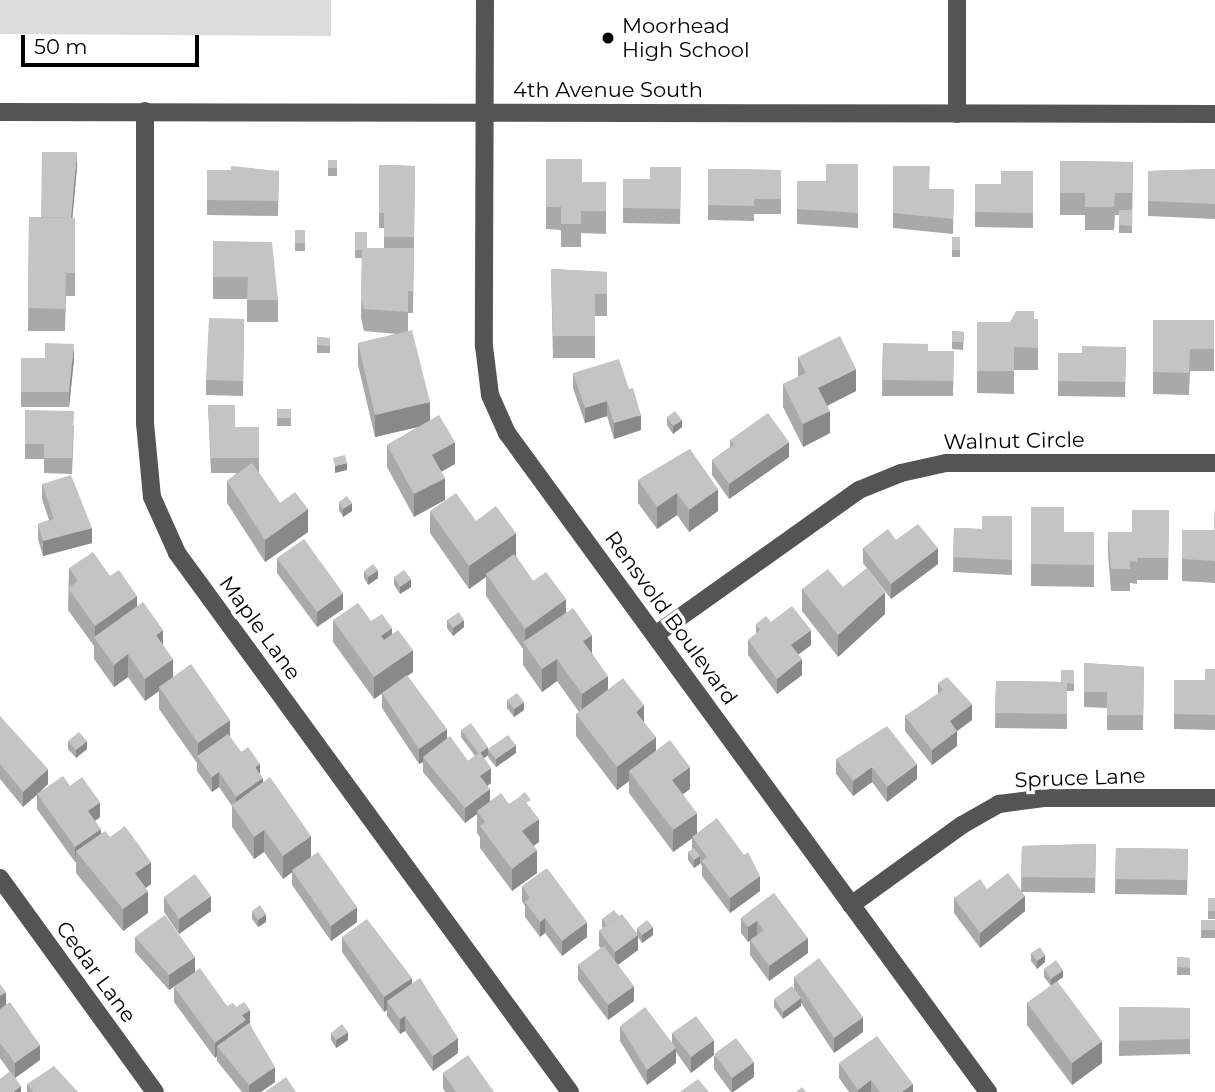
<!DOCTYPE html>
<html>
<head>
<meta charset="utf-8">
<style>
  body { margin:0 }
  #map { position:relative; width:1215px; height:1092px; overflow:hidden; background:#fff; font-family:Montserrat,sans-serif }
  div>[style] { position:absolute }
  .green>* { inset:0; background:#dbdbdb }
  .minor>* { height:18px; margin:-9px; padding:0 9px; transform-origin:9px; border-radius:9px; background:#545454 }
  .wall>* { inset:0; background:#a9a9a9 }
  .shaded-wall>* { inset:0; background:#898989 }
  .building>* { inset:0; background:#c4c4c4 }
  .dots>* { width:19px; height:19px; translate:-50% -50%; box-sizing:border-box; border:4px solid #fff; border-radius:50% }
  span { translate:-50% -50%; white-space:nowrap; text-align:center; line-height:1.15; -webkit-text-stroke:7px #fff; paint-order:stroke }
  .poi-label { font-size:21px; color:#000 }
  .left { translate:0 -50%; text-align:left }
  .street-label { font-size:21px; color:#000 }
  .scale { position:absolute; left:21px; top:35px; width:178px; height:32px; box-sizing:border-box; border:4px solid #000; border-top:0; padding-left:9px; font-size:21px; line-height:24px; white-space:nowrap; color:#000; -webkit-text-stroke:5px #fff; paint-order:stroke }
</style>
</head>
<body>
<div id="map">
  <div class="green">
    <div style="clip-path:polygon(0 0,331px 0,331px 36px,0 34px)"></div>
  </div>
  <div class="minor">
    <div style="left:485px;top:0;width:346px;rotate:90.2deg"></div>
    <div style="left:484px;top:346px;width:49px;rotate:83deg"></div>
    <div style="left:490px;top:395px;width:42px;rotate:65.9deg"></div>
    <div style="left:507px;top:433px;width:816px;rotate:53.87deg"></div>
    <div style="left:957px;top:0;width:114px;rotate:90deg"></div>
    <div style="left:145px;top:111px;width:312px;rotate:90deg"></div>
    <div style="left:145px;top:423px;width:74px;rotate:84.6deg"></div>
    <div style="left:152px;top:497px;width:61px;rotate:65.9deg"></div>
    <div style="left:177px;top:553px;width:667px;rotate:53.9deg"></div>
    <div style="left:0;top:112px;width:1215px;rotate:0.09deg"></div>
    <div style="left:655px;top:635px;width:250px;rotate:-35.4deg"></div>
    <div style="left:859px;top:490px;width:45px;rotate:-22deg"></div>
    <div style="left:901px;top:473px;width:46px;rotate:-12.5deg"></div>
    <div style="left:946px;top:463px;width:269px"></div>
    <div style="left:0;top:878px;width:264px;rotate:54.1deg"></div>
    <div style="left:851px;top:905px;width:137px;rotate:-35.8deg"></div>
    <div style="left:962px;top:825px;width:43px;rotate:-29.6deg"></div>
    <div style="left:999px;top:804px;width:45px;rotate:-7.6deg"></div>
    <div style="left:1044px;top:798px;width:171px"></div>
  </div>
  <div class="wall">
    <div style="clip-path:polygon(328px 160px,337px 160px,337px 176px,328px 176px)"></div>
    <div style="clip-path:polygon(1060px 161px,1133px 162px,1132px 233px,1119px 233px,1119px 215px,1115px 215px,1114px 230px,1085px 230px,1085px 215px,1060px 215px)"></div>
    <div style="clip-path:polygon(858px 164px,858px 228px,797px 224px,797px 181px,826px 181px)"></div>
    <div style="clip-path:polygon(379px 165px,415px 166px,413px 313px,408px 313px,408px 331px,430px 420px,455px 464px,441px 471px,414px 517px,387px 467px,387px 445px,418px 427px,375px 437px,358px 365px,358px 343px,397px 334px,364px 331px,361px 318px,362px 258px,355px 258px,355px 232px,367px 248px,384px 248px,384px 228px,379px 228px)"></div>
    <div style="clip-path:polygon(893px 166px,930px 189px,954px 189px,953px 234px,893px 228px)"></div>
    <div style="clip-path:polygon(77px 167px,72px 218px,75px 218px,75px 296px,66px 296px,65px 331px,28px 331px,29px 217px,41px 217px)"></div>
    <div style="clip-path:polygon(681px 167px,680px 224px,623px 223px,623px 179px,650px 179px)"></div>
    <div style="clip-path:polygon(708px 169px,781px 170px,781px 214px,754px 214px,754px 221px,708px 220px)"></div>
    <div style="clip-path:polygon(1215px 169px,1215px 219px,1148px 216px,1148px 171px)"></div>
    <div style="clip-path:polygon(207px 170px,279px 171px,278px 216px,207px 215px)"></div>
    <div style="clip-path:polygon(1033px 171px,1033px 228px,975px 227px,975px 184px,1001px 184px)"></div>
    <div style="clip-path:polygon(582px 182px,606px 182px,606px 234px,581px 233px,581px 247px,561px 247px,561px 230px,546px 229px,546px 207px)"></div>
    <div style="clip-path:polygon(295px 230px,305px 230px,305px 251px,295px 251px)"></div>
    <div style="clip-path:polygon(952px 237px,960px 237px,960px 257px,952px 257px)"></div>
    <div style="clip-path:polygon(213px 241px,278px 300px,278px 322px,247px 322px,247px 299px,213px 299px)"></div>
    <div style="clip-path:polygon(551px 269px,607px 272px,607px 316px,595px 316px,595px 358px,553px 358px)"></div>
    <div style="clip-path:polygon(244px 319px,243px 396px,206px 395px,206px 380px)"></div>
    <div style="clip-path:polygon(1034px 319px,1038px 319px,1038px 370px,1014px 370px,1014px 394px,977px 393px,977px 322px,1010px 322px)"></div>
    <div style="clip-path:polygon(1153px 320px,1214px 320px,1214px 371px,1190px 371px,1189px 395px,1153px 394px)"></div>
    <div style="clip-path:polygon(952px 331px,964px 332px,963px 350px,952px 349px)"></div>
    <div style="clip-path:polygon(317px 337px,330px 338px,330px 353px,317px 353px)"></div>
    <div style="clip-path:polygon(883px 343px,928px 351px,954px 351px,953px 396px,882px 396px)"></div>
    <div style="clip-path:polygon(1126px 347px,1125px 397px,1058px 396px,1058px 353px,1082px 353px)"></div>
    <div style="clip-path:polygon(798px 357px,856px 391px,827px 406px,830px 433px,803px 447px,783px 407px,783px 384px,798px 377px)"></div>
    <div style="clip-path:polygon(21px 358px,74px 359px,69px 407px,21px 407px)"></div>
    <div style="clip-path:polygon(573px 373px,629px 389px,641px 430px,614px 439px,607px 416px,585px 423px,573px 388px)"></div>
    <div style="clip-path:polygon(208px 405px,235px 427px,259px 427px,259px 473px,280px 503px,308px 532px,265px 562px,227px 503px,227px 481px,237px 473px,211px 473px)"></div>
    <div style="clip-path:polygon(277px 409px,291px 409px,291px 426px,277px 426px)"></div>
    <div style="clip-path:polygon(25px 410px,74px 426px,72px 474px,44px 473px,44px 459px,25px 459px)"></div>
    <div style="clip-path:polygon(667px 417px,682px 427px,673px 434px,667px 425px)"></div>
    <div style="clip-path:polygon(730px 440px,789px 457px,729px 499px,712px 475px,712px 460px,730px 447px)"></div>
    <div style="clip-path:polygon(690px 449px,718px 511px,689px 532px,677px 515px,657px 529px,638px 503px,638px 480px)"></div>
    <div style="clip-path:polygon(42px 484px,92px 543px,43px 556px,38px 539px,38px 524px,49px 520px,42px 499px)"></div>
    <div style="clip-path:polygon(339px 502px,352px 511px,343px 517px,339px 510px)"></div>
    <div style="clip-path:polygon(1031px 507px,1064px 532px,1094px 532px,1094px 587px,1031px 586px)"></div>
    <div style="clip-path:polygon(1215px 507px,1215px 583px,1182px 581px,1182px 530px,1214px 530px)"></div>
    <div style="clip-path:polygon(1169px 510px,1168px 580px,1137px 580px,1137px 584px,1130px 583px,1130px 591px,1111px 591px,1108px 554px,1108px 532px,1132px 532px)"></div>
    <div style="clip-path:polygon(430px 511px,476px 521px,516px 556px,533px 581px,566px 612px,592px 653px,608px 689px,644px 723px,656px 751px,690px 789px,683px 794px,697px 833px,760px 891px,730px 913px,702px 876px,702px 866px,700px 863px,694px 868px,688px 860px,688px 852px,692px 850px,692px 838px,673px 852px,629px 793px,629px 781px,617px 790px,576px 736px,576px 714px,579px 712px,557px 681px,542px 692px,523px 665px,523px 649px,486px 596px,486px 577px,469px 589px,430px 533px)"></div>
    <div style="clip-path:polygon(1012px 516px,1012px 575px,953px 572px,954px 528px,982px 529px)"></div>
    <div style="clip-path:polygon(896px 540px,938px 564px,891px 599px,863px 563px,863px 548px)"></div>
    <div style="clip-path:polygon(277px 558px,343px 609px,317px 627px,277px 573px)"></div>
    <div style="clip-path:polygon(69px 568px,110px 576px,137px 606px,163px 645px,173px 677px,230px 737px,241px 752px,260px 774px,263px 782px,311px 856px,357px 922px,331px 941px,292px 885px,292px 872px,283px 879px,264px 852px,254px 859px,232px 827px,232px 806px,219px 787px,212px 792px,197px 771px,197px 763px,159px 709px,159px 691px,145px 701px,128px 677px,114px 687px,94px 659px,94px 646px,68px 610px)"></div>
    <div style="clip-path:polygon(364px 571px,378px 578px,368px 585px,364px 578px)"></div>
    <div style="clip-path:polygon(394px 577px,411px 587px,400px 594px,394px 585px)"></div>
    <div style="clip-path:polygon(843px 587px,885px 614px,838px 657px,802px 611px,802px 589px)"></div>
    <div style="clip-path:polygon(333px 620px,371px 621px,392px 634px,413px 672px,407px 676px,447px 739px,468px 761px,475px 756px,461px 737px,461px 730px,488px 755px,484px 758px,491px 783px,487px 786px,490px 801px,531px 807px,530px 808px,539px 842px,533px 846px,537px 873px,512px 891px,480px 848px,480px 837px,477px 833px,477px 814px,465px 823px,423px 772px,423px 762px,419px 764px,382px 708px,382px 693px,388px 689px,374px 699px,333px 642px)"></div>
    <div style="clip-path:polygon(447px 620px,464px 627px,453px 636px,447px 628px)"></div>
    <div style="clip-path:polygon(771px 622px,811px 645px,798px 655px,802px 675px,777px 694px,748px 655px,748px 640px,756px 634px,756px 624px)"></div>
    <div style="clip-path:polygon(1084px 663px,1144px 667px,1143px 730px,1107px 730px,1107px 708px,1084px 707px)"></div>
    <div style="clip-path:polygon(1215px 669px,1215px 730px,1174px 729px,1174px 680px,1205px 680px)"></div>
    <div style="clip-path:polygon(1074px 670px,1074px 691px,1067px 691px,1067px 729px,995px 728px,996px 681px,1061px 682px)"></div>
    <div style="clip-path:polygon(938px 683px,972px 720px,957px 731px,957px 746px,932px 765px,905px 731px,905px 716px,938px 694px)"></div>
    <div style="clip-path:polygon(507px 700px,524px 710px,514px 717px,507px 708px)"></div>
    <div style="clip-path:polygon(0 716px,48px 784px,41px 791px,70px 786px,100px 817px,95px 821px,101px 833px,110px 837px,151px 884px,146px 888px,148px 913px,123px 931px,76px 873px,76px 862px,75px 862px,37px 809px,37px 795px,23px 807px,0 779px)"></div>
    <div style="clip-path:polygon(68px 741px,87px 749px,76px 758px,68px 749px)"></div>
    <div style="clip-path:polygon(488px 749px,516px 753px,496px 767px,488px 757px)"></div>
    <div style="clip-path:polygon(836px 759px,917px 779px,887px 802px,872px 782px,853px 796px,836px 774px)"></div>
    <div style="clip-path:polygon(1096px 844px,1095px 893px,1022px 892px,1025px 911px,980px 948px,954px 913px,954px 898px,987px 889px,1021px 891px,1022px 846px)"></div>
    <div style="clip-path:polygon(1116px 848px,1188px 849px,1187px 895px,1115px 894px)"></div>
    <div style="clip-path:polygon(522px 886px,587px 937px,562px 956px,545px 933px,540px 937px,525px 917px,525px 906px,522px 901px)"></div>
    <div style="clip-path:polygon(774px 893px,808px 953px,769px 981px,750px 955px,750px 941px,748px 942px,741px 933px,741px 918px)"></div>
    <div style="clip-path:polygon(164px 897px,211px 911px,179px 934px,164px 912px)"></div>
    <div style="clip-path:polygon(1208px 898px,1215px 898px,1215px 919px,1208px 919px)"></div>
    <div style="clip-path:polygon(252px 911px,266px 922px,258px 927px,252px 919px)"></div>
    <div style="clip-path:polygon(619px 916px,637px 933px,637px 928px,653px 935px,642px 943px,638px 937px,638px 950px,618px 965px,634px 1001px,608px 1020px,578px 980px,578px 965px,601px 948px,599px 946px,599px 931px,603px 928px,602px 926px,602px 919px)"></div>
    <div style="clip-path:polygon(1201px 920px,1215px 920px,1215px 938px,1201px 938px)"></div>
    <div style="clip-path:polygon(135px 937px,195px 972px,227px 1006px,250px 1024px,275px 1082px,261px 1092px,242px 1092px,217px 1061px,217px 1056px,215px 1058px,174px 1002px,174px 987px,182px 981px,169px 990px,135px 952px)"></div>
    <div style="clip-path:polygon(342px 937px,412px 984px,458px 1053px,433px 1071px,405px 1031px,400px 1034px,387px 1016px,387px 1010px,384px 1012px,342px 952px)"></div>
    <div style="clip-path:polygon(1031px 953px,1045px 962px,1037px 969px,1031px 961px)"></div>
    <div style="clip-path:polygon(1177px 957px,1190px 958px,1190px 975px,1177px 975px)"></div>
    <div style="clip-path:polygon(1044px 969px,1063px 977px,1057px 981px,1102px 1063px,1072px 1085px,1027px 1025px,1027px 1003px,1051px 986px,1044px 977px)"></div>
    <div style="clip-path:polygon(794px 977px,863px 1032px,834px 1053px,801px 1003px,801px 1006px,783px 1019px,774px 1007px,774px 999px,794px 989px)"></div>
    <div style="clip-path:polygon(0 984px,6px 1005px,40px 1060px,15px 1078px,21px 1092px,10px 1072px,0 1058px)"></div>
    <div style="clip-path:polygon(1119px 1007px,1190px 1008px,1190px 1054px,1119px 1056px)"></div>
    <div style="clip-path:polygon(620px 1026px,672px 1044px,672px 1033px,754px 1077px,733px 1092px,731px 1092px,714px 1069px,714px 1055px,691px 1073px,676px 1052px,676px 1063px,647px 1085px,620px 1041px)"></div>
    <div style="clip-path:polygon(331px 1033px,348px 1040px,336px 1048px,331px 1040px)"></div>
    <div style="clip-path:polygon(839px 1063px,913px 1092px,849px 1092px,839px 1078px)"></div>
    <div style="clip-path:polygon(443px 1073px,494px 1092px,445px 1092px,443px 1088px)"></div>
    <div style="clip-path:polygon(27px 1084px,78px 1092px,27px 1092px)"></div>
  </div>
  <div class="shaded-wall">
    <div style="clip-path:polygon(77px 152px,77px 167px,71px 234px,71px 219px)"></div>
    <div style="clip-path:polygon(74px 344px,74px 359px,69px 407px,69px 392px)"></div>
    <div style="clip-path:polygon(856px 369px,856px 391px,818px 410px,818px 388px)"></div>
    <div style="clip-path:polygon(607px 401px,607px 416px,585px 423px,585px 408px)"></div>
    <div style="clip-path:polygon(430px 402px,430px 424px,375px 437px,375px 415px)"></div>
    <div style="clip-path:polygon(830px 411px,830px 433px,803px 447px,803px 424px)"></div>
    <div style="clip-path:polygon(641px 415px,641px 430px,614px 439px,614px 423px)"></div>
    <div style="clip-path:polygon(682px 420px,682px 427px,673px 434px,673px 426px)"></div>
    <div style="clip-path:polygon(455px 442px,455px 464px,432px 477px,432px 455px)"></div>
    <div style="clip-path:polygon(789px 442px,789px 457px,729px 499px,729px 484px)"></div>
    <div style="clip-path:polygon(347px 463px,347px 470px,335px 473px,335px 466px)"></div>
    <div style="clip-path:polygon(445px 478px,445px 500px,414px 517px,414px 494px)"></div>
    <div style="clip-path:polygon(718px 489px,718px 511px,689px 532px,689px 510px)"></div>
    <div style="clip-path:polygon(677px 493px,677px 515px,657px 529px,657px 507px)"></div>
    <div style="clip-path:polygon(352px 503px,352px 511px,343px 517px,343px 509px)"></div>
    <div style="clip-path:polygon(308px 509px,308px 532px,265px 562px,265px 540px)"></div>
    <div style="clip-path:polygon(92px 528px,92px 543px,43px 556px,43px 541px)"></div>
    <div style="clip-path:polygon(516px 533px,516px 556px,486px 574px,486px 577px,469px 589px,469px 566px)"></div>
    <div style="clip-path:polygon(938px 548px,938px 564px,891px 599px,891px 584px)"></div>
    <div style="clip-path:polygon(378px 570px,378px 578px,368px 585px,368px 577px)"></div>
    <div style="clip-path:polygon(411px 579px,411px 587px,400px 594px,400px 587px)"></div>
    <div style="clip-path:polygon(885px 592px,885px 614px,838px 657px,838px 635px)"></div>
    <div style="clip-path:polygon(343px 593px,343px 609px,317px 627px,317px 612px)"></div>
    <div style="clip-path:polygon(137px 596px,137px 618px,95px 639px,95px 626px)"></div>
    <div style="clip-path:polygon(566px 599px,566px 622px,525px 644px,525px 629px)"></div>
    <div style="clip-path:polygon(464px 620px,464px 627px,453px 636px,453px 628px)"></div>
    <div style="clip-path:polygon(392px 628px,392px 650px,381px 636px)"></div>
    <div style="clip-path:polygon(163px 630px,163px 652px,156px 635px)"></div>
    <div style="clip-path:polygon(811px 630px,811px 645px,791px 660px,791px 645px)"></div>
    <div style="clip-path:polygon(592px 635px,592px 657px,583px 641px)"></div>
    <div style="clip-path:polygon(413px 650px,413px 672px,374px 699px,374px 677px)"></div>
    <div style="clip-path:polygon(128px 654px,128px 677px,114px 687px,114px 665px)"></div>
    <div style="clip-path:polygon(173px 659px,173px 681px,159px 687px,159px 691px,145px 701px,145px 679px)"></div>
    <div style="clip-path:polygon(557px 659px,557px 681px,542px 692px,542px 669px)"></div>
    <div style="clip-path:polygon(802px 659px,802px 675px,777px 694px,777px 679px)"></div>
    <div style="clip-path:polygon(608px 676px,608px 698px,582px 717px,582px 694px)"></div>
    <div style="clip-path:polygon(524px 702px,524px 710px,514px 717px,514px 709px)"></div>
    <div style="clip-path:polygon(972px 704px,972px 720px,950px 736px,950px 721px)"></div>
    <div style="clip-path:polygon(644px 705px,644px 727px,636px 712px)"></div>
    <div style="clip-path:polygon(230px 720px,230px 742px,198px 757px,198px 743px)"></div>
    <div style="clip-path:polygon(447px 729px,447px 744px,423px 757px,423px 762px,419px 764px,419px 749px)"></div>
    <div style="clip-path:polygon(957px 731px,957px 746px,932px 765px,932px 750px)"></div>
    <div style="clip-path:polygon(656px 737px,656px 760px,629px 771px,629px 781px,617px 790px,617px 767px)"></div>
    <div style="clip-path:polygon(87px 741px,87px 749px,76px 758px,76px 750px)"></div>
    <div style="clip-path:polygon(516px 745px,516px 753px,496px 767px,496px 759px)"></div>
    <div style="clip-path:polygon(488px 747px,488px 755px,479px 762px,479px 754px)"></div>
    <div style="clip-path:polygon(260px 764px,260px 779px,255px 767px)"></div>
    <div style="clip-path:polygon(917px 764px,917px 779px,887px 802px,887px 787px)"></div>
    <div style="clip-path:polygon(690px 767px,690px 789px,672px 802px,672px 780px)"></div>
    <div style="clip-path:polygon(872px 767px,872px 782px,853px 796px,853px 781px)"></div>
    <div style="clip-path:polygon(491px 768px,491px 783px,480px 791px,480px 776px)"></div>
    <div style="clip-path:polygon(48px 769px,48px 784px,23px 807px,23px 792px)"></div>
    <div style="clip-path:polygon(219px 772px,219px 787px,212px 792px,212px 777px)"></div>
    <div style="clip-path:polygon(263px 778px,263px 793px,236px 812px,236px 797px)"></div>
    <div style="clip-path:polygon(490px 789px,490px 804px,477px 811px,477px 814px,465px 823px,465px 808px)"></div>
    <div style="clip-path:polygon(100px 802px,100px 817px,88px 826px,88px 811px)"></div>
    <div style="clip-path:polygon(697px 813px,697px 835px,673px 852px,673px 830px)"></div>
    <div style="clip-path:polygon(539px 819px,539px 842px,522px 854px,522px 831px)"></div>
    <div style="clip-path:polygon(101px 829px,101px 844px,76px 851px,75px 862px,75px 847px)"></div>
    <div style="clip-path:polygon(264px 830px,264px 852px,254px 859px,254px 837px)"></div>
    <div style="clip-path:polygon(311px 836px,311px 858px,283px 879px,283px 856px)"></div>
    <div style="clip-path:polygon(537px 850px,537px 873px,512px 891px,512px 869px)"></div>
    <div style="clip-path:polygon(700px 856px,700px 864px,694px 868px,694px 860px)"></div>
    <div style="clip-path:polygon(151px 862px,151px 884px,135px 895px,135px 873px)"></div>
    <div style="clip-path:polygon(760px 876px,760px 891px,730px 913px,730px 898px)"></div>
    <div style="clip-path:polygon(148px 891px,148px 913px,123px 931px,123px 909px)"></div>
    <div style="clip-path:polygon(211px 896px,211px 911px,179px 934px,179px 919px)"></div>
    <div style="clip-path:polygon(1025px 896px,1025px 911px,980px 948px,980px 933px)"></div>
    <div style="clip-path:polygon(357px 907px,357px 922px,331px 941px,331px 926px)"></div>
    <div style="clip-path:polygon(266px 914px,266px 922px,258px 927px,258px 920px)"></div>
    <div style="clip-path:polygon(545px 918px,545px 933px,540px 937px,540px 922px)"></div>
    <div style="clip-path:polygon(757px 921px,757px 936px,748px 942px,748px 927px)"></div>
    <div style="clip-path:polygon(587px 922px,587px 937px,562px 956px,562px 941px)"></div>
    <div style="clip-path:polygon(653px 927px,653px 935px,642px 943px,642px 935px)"></div>
    <div style="clip-path:polygon(638px 935px,638px 950px,615px 967px,615px 952px)"></div>
    <div style="clip-path:polygon(808px 938px,808px 953px,769px 981px,769px 966px)"></div>
    <div style="clip-path:polygon(1045px 955px,1045px 962px,1037px 969px,1037px 961px)"></div>
    <div style="clip-path:polygon(195px 957px,195px 972px,169px 990px,169px 975px)"></div>
    <div style="clip-path:polygon(1063px 970px,1063px 977px,1051px 986px,1051px 979px)"></div>
    <div style="clip-path:polygon(412px 978px,412px 993px,387px 1001px,387px 1010px,384px 1012px,384px 997px)"></div>
    <div style="clip-path:polygon(634px 986px,634px 1001px,608px 1020px,608px 1005px)"></div>
    <div style="clip-path:polygon(6px 992px,6px 1014px,0 1018px,0 996px)"></div>
    <div style="clip-path:polygon(801px 998px,801px 1006px,783px 1019px,783px 1012px)"></div>
    <div style="clip-path:polygon(250px 1010px,250px 1025px,217px 1046px,217px 1056px,215px 1058px,215px 1043px,242px 1015px)"></div>
    <div style="clip-path:polygon(405px 1016px,405px 1031px,400px 1034px,400px 1019px)"></div>
    <div style="clip-path:polygon(863px 1017px,863px 1032px,834px 1053px,834px 1038px)"></div>
    <div style="clip-path:polygon(348px 1032px,348px 1040px,336px 1048px,336px 1040px)"></div>
    <div style="clip-path:polygon(458px 1038px,458px 1053px,433px 1071px,433px 1056px)"></div>
    <div style="clip-path:polygon(714px 1040px,714px 1055px,691px 1073px,691px 1057px)"></div>
    <div style="clip-path:polygon(1102px 1041px,1102px 1063px,1072px 1085px,1072px 1063px)"></div>
    <div style="clip-path:polygon(40px 1045px,40px 1060px,15px 1078px,15px 1063px)"></div>
    <div style="clip-path:polygon(676px 1048px,676px 1063px,647px 1085px,647px 1070px)"></div>
    <div style="clip-path:polygon(754px 1062px,754px 1077px,733px 1092px,732px 1092px,732px 1078px)"></div>
    <div style="clip-path:polygon(275px 1067px,275px 1082px,261px 1092px,249px 1092px,249px 1085px)"></div>
    <div style="clip-path:polygon(871px 1080px,871px 1092px,858px 1092px,858px 1090px)"></div>
    <div style="clip-path:polygon(913px 1084px,913px 1092px,902px 1092px)"></div>
    <div style="clip-path:polygon(21px 1086px,21px 1092px,13px 1092px)"></div>
  </div>
  <div class="building">
    <div style="clip-path:polygon(42px 152px,77px 152px,71px 218px,41px 217px)"></div>
    <div style="clip-path:polygon(546px 159px,582px 159px,582px 182px,606px 182px,606px 211px,581px 211px,581px 224px,561px 224px,561px 207px,546px 207px)"></div>
    <div style="clip-path:polygon(328px 160px,337px 160px,337px 168px,328px 168px)"></div>
    <div style="clip-path:polygon(1060px 161px,1133px 162px,1132px 193px,1115px 193px,1114px 207px,1085px 207px,1085px 193px,1060px 193px)"></div>
    <div style="clip-path:polygon(826px 164px,858px 164px,858px 213px,797px 209px,797px 181px,826px 181px)"></div>
    <div style="clip-path:polygon(379px 165px,415px 166px,414px 237px,384px 237px,384px 213px,379px 213px)"></div>
    <div style="clip-path:polygon(231px 166px,279px 171px,278px 201px,207px 200px,207px 170px,231px 170px)"></div>
    <div style="clip-path:polygon(893px 166px,930px 166px,929px 189px,954px 189px,953px 219px,893px 213px)"></div>
    <div style="clip-path:polygon(650px 167px,681px 167px,680px 209px,623px 208px,623px 179px,650px 179px)"></div>
    <div style="clip-path:polygon(708px 169px,781px 170px,781px 199px,754px 199px,754px 206px,708px 205px)"></div>
    <div style="clip-path:polygon(1215px 169px,1215px 204px,1148px 201px,1148px 171px)"></div>
    <div style="clip-path:polygon(1001px 171px,1033px 171px,1033px 213px,975px 212px,975px 184px,1001px 184px)"></div>
    <div style="clip-path:polygon(1119px 210px,1132px 210px,1132px 226px,1119px 225px)"></div>
    <div style="clip-path:polygon(29px 217px,75px 218px,75px 273px,66px 273px,65px 309px,28px 308px)"></div>
    <div style="clip-path:polygon(295px 230px,305px 230px,305px 243px,295px 243px)"></div>
    <div style="clip-path:polygon(355px 232px,367px 232px,367px 248px,362px 248px,362px 250px,355px 250px)"></div>
    <div style="clip-path:polygon(952px 237px,960px 237px,960px 250px,952px 250px)"></div>
    <div style="clip-path:polygon(213px 241px,272px 242px,278px 300px,247px 300px,248px 277px,213px 277px)"></div>
    <div style="clip-path:polygon(362px 248px,414px 248px,413px 291px,408px 291px,408px 312px,364px 309px,361px 296px)"></div>
    <div style="clip-path:polygon(551px 269px,607px 272px,607px 294px,595px 294px,595px 336px,553px 336px)"></div>
    <div style="clip-path:polygon(1016px 311px,1034px 311px,1034px 319px,1038px 319px,1038px 348px,1014px 347px,1014px 371px,977px 371px,977px 322px,1010px 322px)"></div>
    <div style="clip-path:polygon(209px 318px,244px 319px,243px 381px,206px 380px)"></div>
    <div style="clip-path:polygon(1153px 320px,1214px 320px,1214px 349px,1190px 349px,1189px 373px,1153px 372px)"></div>
    <div style="clip-path:polygon(412px 330px,430px 402px,375px 415px,358px 343px)"></div>
    <div style="clip-path:polygon(952px 331px,964px 332px,963px 342px,952px 342px)"></div>
    <div style="clip-path:polygon(840px 336px,856px 369px,818px 388px,830px 411px,803px 424px,783px 384px,806px 373px,798px 357px)"></div>
    <div style="clip-path:polygon(317px 337px,330px 338px,330px 346px,317px 345px)"></div>
    <div style="clip-path:polygon(45px 343px,74px 344px,69px 392px,21px 392px,21px 358px,45px 358px)"></div>
    <div style="clip-path:polygon(883px 343px,928px 344px,928px 351px,954px 351px,953px 381px,882px 380px)"></div>
    <div style="clip-path:polygon(1082px 346px,1126px 347px,1125px 382px,1058px 381px,1058px 353px,1082px 353px)"></div>
    <div style="clip-path:polygon(619px 359px,629px 389px,633px 388px,641px 415px,614px 423px,607px 401px,585px 408px,573px 373px)"></div>
    <div style="clip-path:polygon(208px 405px,235px 405px,235px 427px,259px 427px,259px 458px,211px 458px)"></div>
    <div style="clip-path:polygon(277px 409px,291px 409px,291px 418px,277px 418px)"></div>
    <div style="clip-path:polygon(25px 410px,74px 411px,72px 458px,44px 458px,44px 444px,25px 444px)"></div>
    <div style="clip-path:polygon(675px 411px,682px 420px,673px 426px,667px 417px)"></div>
    <div style="clip-path:polygon(768px 413px,789px 442px,729px 484px,712px 460px,734px 445px,730px 440px)"></div>
    <div style="clip-path:polygon(439px 415px,455px 442px,432px 455px,445px 478px,414px 494px,387px 445px)"></div>
    <div style="clip-path:polygon(690px 449px,718px 489px,689px 510px,677px 493px,657px 507px,638px 480px)"></div>
    <div style="clip-path:polygon(345px 455px,347px 463px,335px 466px,333px 458px)"></div>
    <div style="clip-path:polygon(252px 463px,280px 503px,295px 492px,308px 509px,265px 540px,227px 481px)"></div>
    <div style="clip-path:polygon(71px 475px,92px 528px,43px 541px,38px 524px,54px 519px,42px 484px)"></div>
    <div style="clip-path:polygon(456px 493px,476px 521px,496px 506px,516px 533px,469px 566px,430px 511px)"></div>
    <div style="clip-path:polygon(347px 496px,352px 503px,343px 509px,339px 502px)"></div>
    <div style="clip-path:polygon(1031px 507px,1064px 507px,1064px 532px,1094px 532px,1094px 565px,1031px 564px)"></div>
    <div style="clip-path:polygon(1215px 507px,1215px 561px,1182px 559px,1182px 530px,1214px 530px)"></div>
    <div style="clip-path:polygon(1132px 510px,1169px 510px,1168px 558px,1137px 558px,1137px 562px,1130px 561px,1130px 569px,1111px 569px,1108px 532px,1132px 532px)"></div>
    <div style="clip-path:polygon(982px 516px,1012px 516px,1012px 560px,953px 557px,954px 528px,982px 529px)"></div>
    <div style="clip-path:polygon(918px 524px,938px 548px,891px 584px,863px 548px,888px 529px,896px 540px)"></div>
    <div style="clip-path:polygon(304px 539px,343px 593px,317px 612px,277px 558px)"></div>
    <div style="clip-path:polygon(93px 552px,110px 576px,119px 570px,137px 596px,95px 626px,68px 588px,78px 581px,69px 568px)"></div>
    <div style="clip-path:polygon(514px 554px,533px 581px,546px 572px,566px 599px,525px 629px,486px 574px)"></div>
    <div style="clip-path:polygon(373px 564px,378px 570px,368px 577px,364px 571px)"></div>
    <div style="clip-path:polygon(867px 568px,885px 592px,838px 635px,802px 589px,828px 569px,843px 587px)"></div>
    <div style="clip-path:polygon(404px 570px,411px 579px,400px 587px,394px 577px)"></div>
    <div style="clip-path:polygon(143px 602px,163px 630px,156px 635px,173px 659px,145px 679px,128px 654px,114px 665px,94px 637px)"></div>
    <div style="clip-path:polygon(358px 603px,371px 621px,382px 614px,392px 628px,381px 636px,384px 640px,398px 630px,413px 650px,374px 677px,333px 620px)"></div>
    <div style="clip-path:polygon(792px 606px,811px 630px,791px 645px,802px 659px,777px 679px,748px 640px,760px 630px,756px 624px,766px 616px,771px 622px)"></div>
    <div style="clip-path:polygon(573px 608px,592px 635px,583px 641px,608px 676px,582px 694px,557px 659px,542px 669px,523px 642px)"></div>
    <div style="clip-path:polygon(459px 612px,464px 620px,453px 628px,447px 620px)"></div>
    <div style="clip-path:polygon(1084px 663px,1144px 667px,1143px 715px,1107px 715px,1107px 692px,1084px 692px)"></div>
    <div style="clip-path:polygon(191px 664px,230px 720px,198px 743px,159px 687px)"></div>
    <div style="clip-path:polygon(1205px 669px,1215px 669px,1215px 715px,1174px 714px,1174px 680px,1205px 680px)"></div>
    <div style="clip-path:polygon(1061px 670px,1074px 670px,1074px 684px,1061px 682px)"></div>
    <div style="clip-path:polygon(407px 675px,447px 729px,419px 749px,382px 693px)"></div>
    <div style="clip-path:polygon(947px 677px,972px 704px,950px 721px,957px 731px,932px 750px,905px 716px,943px 690px,938px 683px)"></div>
    <div style="clip-path:polygon(623px 678px,644px 705px,636px 712px,656px 737px,617px 767px,576px 714px)"></div>
    <div style="clip-path:polygon(996px 681px,1067px 682px,1067px 714px,995px 713px)"></div>
    <div style="clip-path:polygon(517px 693px,524px 702px,514px 709px,507px 700px)"></div>
    <div style="clip-path:polygon(0 716px,48px 769px,23px 792px,0 764px)"></div>
    <div style="clip-path:polygon(471px 723px,488px 747px,480px 753px,478px 753px,461px 730px)"></div>
    <div style="clip-path:polygon(887px 726px,917px 764px,887px 787px,872px 767px,853px 781px,836px 759px)"></div>
    <div style="clip-path:polygon(79px 732px,87px 741px,76px 750px,68px 741px)"></div>
    <div style="clip-path:polygon(228px 734px,241px 752px,248px 747px,260px 764px,255px 767px,263px 778px,236px 797px,219px 772px,212px 777px,197px 756px)"></div>
    <div style="clip-path:polygon(508px 735px,516px 745px,496px 759px,488px 749px)"></div>
    <div style="clip-path:polygon(450px 736px,468px 761px,480px 752px,491px 768px,480px 776px,490px 789px,465px 808px,423px 757px)"></div>
    <div style="clip-path:polygon(670px 740px,690px 767px,672px 780px,697px 813px,673px 830px,629px 771px)"></div>
    <div style="clip-path:polygon(63px 776px,70px 786px,82px 777px,100px 802px,88px 811px,101px 829px,75px 847px,37px 794px)"></div>
    <div style="clip-path:polygon(270px 777px,311px 836px,283px 856px,264px 830px,254px 837px,232px 805px)"></div>
    <div style="clip-path:polygon(525px 792px,531px 800px,526px 803px,521px 796px,516px 799px)"></div>
    <div style="clip-path:polygon(501px 793px,509px 804px,521px 796px,539px 819px,522px 831px,537px 850px,512px 869px,480px 826px,485px 822px,477px 811px)"></div>
    <div style="clip-path:polygon(717px 818px,744px 855px,748px 852px,760px 876px,730px 898px,702px 861px,707px 857px,692px 837px)"></div>
    <div style="clip-path:polygon(125px 826px,151px 862px,135px 873px,148px 891px,123px 909px,76px 851px,105px 831px,110px 837px)"></div>
    <div style="clip-path:polygon(1096px 844px,1095px 878px,1021px 877px,1022px 846px)"></div>
    <div style="clip-path:polygon(694px 848px,700px 856px,694px 860px,688px 852px)"></div>
    <div style="clip-path:polygon(1116px 848px,1188px 849px,1187px 880px,1115px 879px)"></div>
    <div style="clip-path:polygon(318px 852px,357px 907px,331px 926px,292px 870px)"></div>
    <div style="clip-path:polygon(547px 868px,587px 922px,562px 941px,545px 918px,540px 922px,525px 902px,530px 898px,522px 886px)"></div>
    <div style="clip-path:polygon(1008px 873px,1025px 896px,980px 933px,954px 898px,980px 879px,987px 889px)"></div>
    <div style="clip-path:polygon(195px 874px,211px 896px,179px 919px,164px 897px)"></div>
    <div style="clip-path:polygon(774px 893px,808px 938px,769px 966px,750px 940px,764px 930px,757px 921px,748px 927px,741px 918px)"></div>
    <div style="clip-path:polygon(1208px 898px,1215px 898px,1215px 911px,1208px 911px)"></div>
    <div style="clip-path:polygon(260px 905px,266px 914px,258px 920px,252px 911px)"></div>
    <div style="clip-path:polygon(614px 910px,619px 916px,607px 925px,602px 919px)"></div>
    <div style="clip-path:polygon(622px 914px,638px 935px,615px 952px,599px 931px)"></div>
    <div style="clip-path:polygon(165px 915px,195px 957px,169px 975px,135px 937px)"></div>
    <div style="clip-path:polygon(367px 919px,412px 978px,384px 997px,342px 937px)"></div>
    <div style="clip-path:polygon(647px 920px,653px 927px,642px 935px,637px 928px)"></div>
    <div style="clip-path:polygon(1201px 920px,1215px 920px,1215px 930px,1201px 930px)"></div>
    <div style="clip-path:polygon(604px 946px,634px 986px,608px 1005px,578px 965px)"></div>
    <div style="clip-path:polygon(1040px 947px,1045px 955px,1037px 961px,1031px 953px)"></div>
    <div style="clip-path:polygon(1177px 957px,1190px 958px,1190px 968px,1177px 967px)"></div>
    <div style="clip-path:polygon(819px 958px,863px 1017px,834px 1038px,794px 977px)"></div>
    <div style="clip-path:polygon(1056px 960px,1063px 970px,1051px 979px,1044px 969px)"></div>
    <div style="clip-path:polygon(200px 968px,227px 1006px,233px 1003px,236px 1007px,244px 1002px,250px 1010px,242px 1015px,246px 1020px,215px 1043px,174px 987px)"></div>
    <div style="clip-path:polygon(420px 978px,458px 1038px,433px 1056px,405px 1016px,400px 1019px,387px 1001px)"></div>
    <div style="clip-path:polygon(1057px 981px,1102px 1041px,1072px 1063px,1027px 1003px)"></div>
    <div style="clip-path:polygon(0 984px,6px 992px,0 996px)"></div>
    <div style="clip-path:polygon(792px 986px,801px 998px,783px 1012px,774px 999px)"></div>
    <div style="clip-path:polygon(10px 1002px,40px 1045px,15px 1063px,0 1043px,0 1009px)"></div>
    <div style="clip-path:polygon(645px 1007px,676px 1048px,647px 1070px,620px 1026px)"></div>
    <div style="clip-path:polygon(1119px 1007px,1190px 1008px,1190px 1039px,1119px 1041px)"></div>
    <div style="clip-path:polygon(696px 1016px,714px 1040px,691px 1057px,672px 1033px)"></div>
    <div style="clip-path:polygon(249px 1023px,275px 1067px,249px 1085px,217px 1046px)"></div>
    <div style="clip-path:polygon(342px 1024px,348px 1032px,336px 1040px,331px 1033px)"></div>
    <div style="clip-path:polygon(877px 1036px,913px 1084px,902px 1092px,880px 1092px,871px 1080px,858px 1090px,839px 1063px)"></div>
    <div style="clip-path:polygon(736px 1038px,754px 1062px,732px 1078px,714px 1054px)"></div>
    <div style="clip-path:polygon(468px 1055px,494px 1092px,456px 1092px,443px 1073px)"></div>
    <div style="clip-path:polygon(54px 1066px,78px 1092px,33px 1092px,27px 1084px)"></div>
    <div style="clip-path:polygon(10px 1071px,21px 1086px,13px 1092px,0 1092px,0 1079px)"></div>
    <div style="clip-path:polygon(286px 1077px,296px 1092px,265px 1092px)"></div>
    <div style="clip-path:polygon(698px 1079px,709px 1092px,680px 1092px)"></div>
    <div style="clip-path:polygon(802px 1087px,806px 1092px,796px 1092px)"></div>
  </div>
  <div class="dots">
    <div style="left:608px;top:38px;background:#000"></div>
  </div>
  <div class="poi-label">
    <span class="left" style="left:622px;top:38px">Moorhead<br>High School</span>
  </div>
  <div class="street-label">
    <span style="left:608px;top:90px">4th Avenue South</span>
    <span style="left:1014px;top:441px;rotate:-1deg">Walnut Circle</span>
    <span style="left:671px;top:618px;rotate:54deg">Rensvold Boulevard</span>
    <span style="left:260px;top:628px;rotate:54deg">Maple Lane</span>
    <span style="left:1080px;top:778px;rotate:-2deg">Spruce Lane</span>
    <span style="left:96px;top:972px;rotate:54deg">Cedar Lane</span>
  </div>
  <div class="scale">50 m</div>
</div>
</body>
</html>
